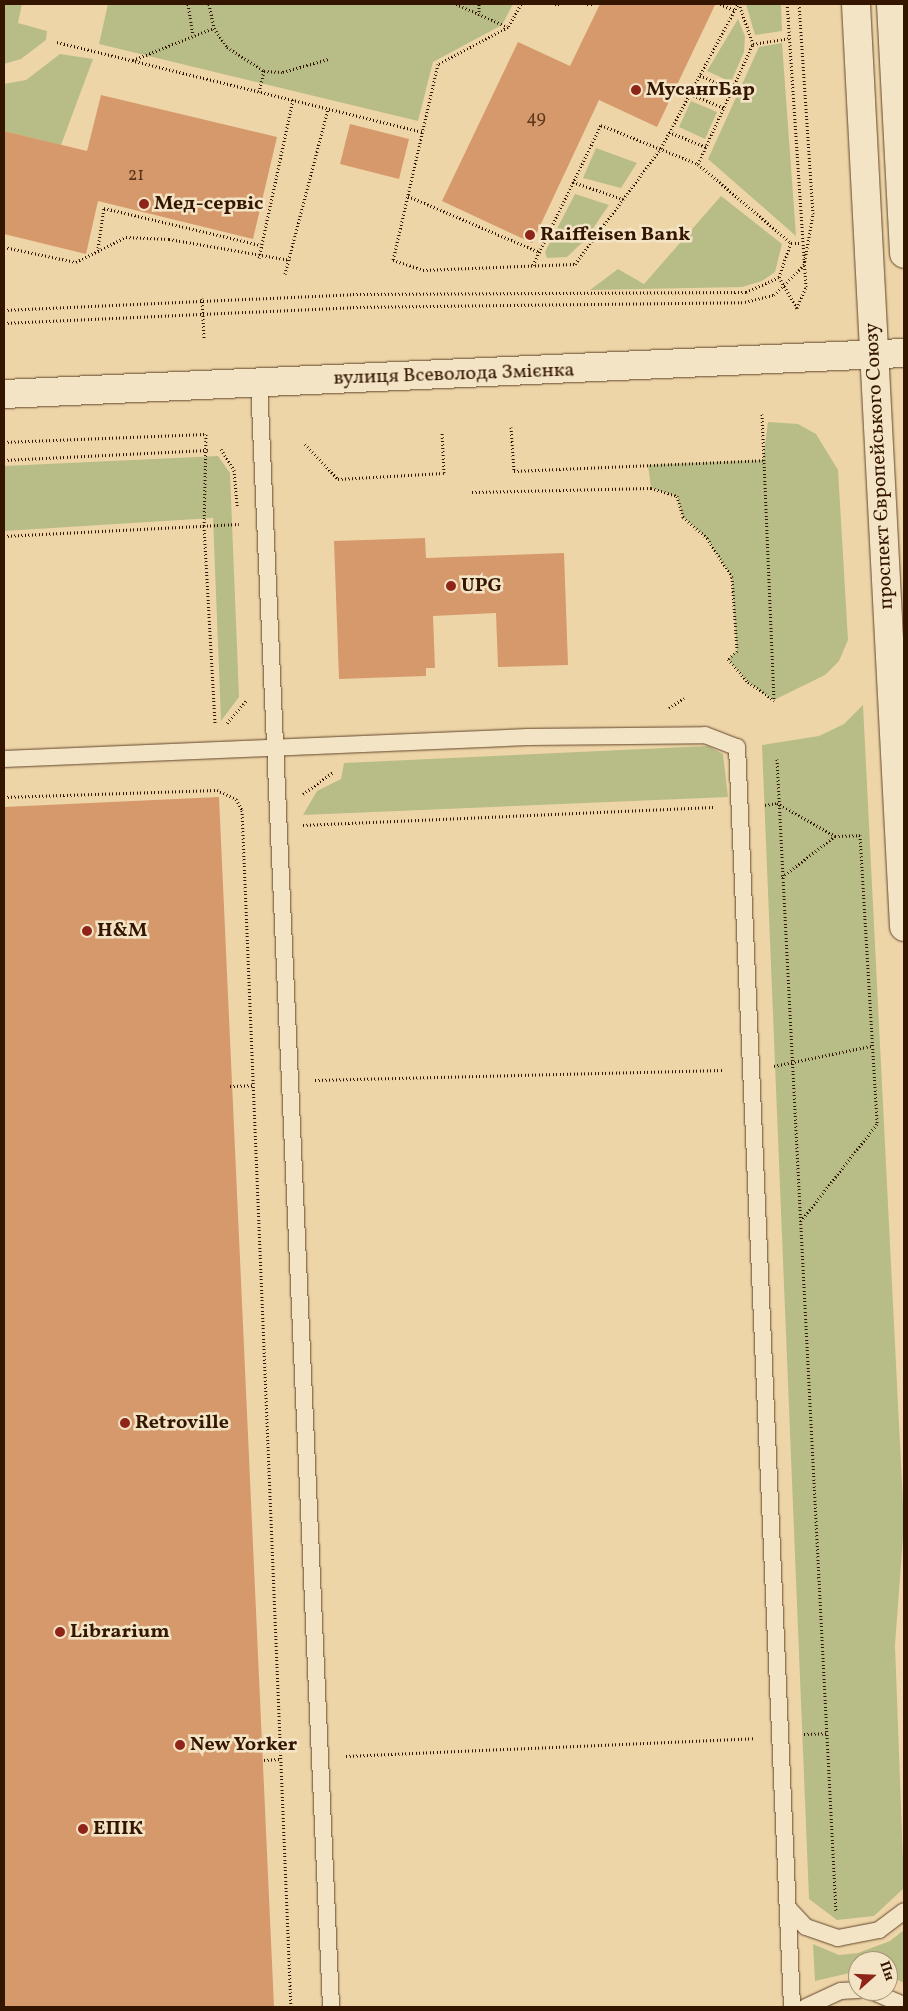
<!DOCTYPE html>
<html>
<head>
<meta charset="utf-8">
<style>
  body { margin:0 }
  #map { position:relative; width:908px; height:2011px; overflow:hidden; background:#eed5a8; font-family:Vollkorn,serif }
  div>[style] { position:absolute }
  .green>* { inset:0; background:#b8bd88 }
  .building>* { inset:0; background:#d6996c }
  .path>* { height:3px; margin-top:-1.5px; transform-origin:0; background:repeating-linear-gradient(90deg,#341600 0 1px,transparent 0 3.5px) }
  .roads { filter:drop-shadow(0 0 1px #62462a) drop-shadow(0 0 1px #62462a) }
  .service>* { height:16px; margin:-8px; padding:0 8px; transform-origin:8px; border-radius:8px; background:#f4e4c6 }
  .minor>* { height:28px; margin:-14px; padding:0 14px; transform-origin:14px; border-radius:14px; background:#f4e4c6 }
  .secondary>* { height:28px; margin:-14px; padding:0 14px; transform-origin:14px; border-radius:14px; background:#f4e4c6 }
  .dots>* { width:14px; height:14px; translate:-50% -50%; box-sizing:border-box; border:2px solid #f4e4c6; border-radius:50% }
  span { translate:-50% -50%; white-space:nowrap; text-align:center; line-height:1.15; -webkit-text-stroke:5px #f4e4c6; paint-order:stroke }
  .number-label { font-size:18px; color:#5c371b }
  .number-label span { -webkit-text-stroke-width:0 }
  .poi-label { font-size:20px; color:#341600; font-weight:700 }
  .left { translate:0 -50%; text-align:left }
  .street-label { font-size:20px; color:#341600 }
  .frame { position:absolute; inset:0; border:5px solid #341600; pointer-events:none }
  .north { position:absolute; left:848px; top:1951px; width:50px; height:50px; box-sizing:border-box; background:#f4e4c6; border:1px solid #a79277; border-radius:50%; rotate:70deg; font-size:14px; font-weight:700; line-height:20px; text-align:center; color:#341600 }
  .north::after { content:''; display:block; margin:auto; width:18px; height:22px; background:#8f2418; clip-path:polygon(50% 0,100% 100%,50% 72%,0 100%) }
</style>
</head>
<body>
<div id="map">
  <div class="green">
    <div style="clip-path:polygon(4px 4px,22px 4px,18px 23px,47px 31px,46px 40px,21px 59px,4px 64px)"></div>
    <div style="clip-path:polygon(108px 4px,513px 4px,502px 25px,433px 62px,418px 121px,99px 44px)"></div>
    <div style="clip-path:polygon(746px 4px,781px 4px,782px 31px,755px 35px)"></div>
    <div style="clip-path:polygon(738px 19px,745px 36px,744px 52px,731px 82px,707px 71px)"></div>
    <div style="clip-path:polygon(782px 43px,796px 236px,708px 159px,759px 47px)"></div>
    <div style="clip-path:polygon(60px 54px,93px 59px,61px 145px,4px 131px,4px 84px,26px 80px)"></div>
    <div style="clip-path:polygon(691px 101px,717px 112px,705px 139px,679px 127px)"></div>
    <div style="clip-path:polygon(596px 148px,637px 163px,621px 188px,583px 178px)"></div>
    <div style="clip-path:polygon(575px 194px,609px 205px,585px 240px,567px 257px,547px 258px,545px 252px)"></div>
    <div style="clip-path:polygon(721px 196px,782px 244px,775px 272px,762px 281px,742px 287px,590px 290px,618px 269px,644px 284px)"></div>
    <div style="clip-path:polygon(768px 422px,798px 424px,816px 434px,838px 470px,848px 640px,839px 661px,825px 675px,774px 700px,748px 682px,728px 659px,737px 651px,732px 577px,707px 538px,683px 517px,677px 496px,651px 488px,648px 465px,763px 460px)"></div>
    <div style="clip-path:polygon(218px 456px,230px 473px,239px 697px,221px 721px,213px 518px,4px 531px,4px 466px)"></div>
    <div style="clip-path:polygon(863px 705px,904px 1524px,895px 1645px,904px 1888px,874px 1916px,837px 1920px,809px 1899px,762px 745px,819px 736px,844px 724px)"></div>
    <div style="clip-path:polygon(708px 746px,723px 754px,728px 797px,303px 815px,317px 791px,341px 779px,344px 763px)"></div>
    <div style="clip-path:polygon(904px 1930px,904px 1983px,888px 1975px,888px 1961px,858px 1961px,858px 1971px,815px 1981px,813px 1944px,839px 1955px,858px 1953px,890px 1941px)"></div>
  </div>
  <div class="building">
    <div style="clip-path:polygon(600px 4px,715px 5px,657px 127px,599px 100px,532px 243px,442px 201px,518px 42px,570px 66px)"></div>
    <div style="clip-path:polygon(101px 95px,277px 137px,253px 239px,98px 201px,86px 254px,4px 234px,4px 131px,87px 151px)"></div>
    <div style="clip-path:polygon(350px 124px,409px 139px,399px 179px,340px 164px)"></div>
    <div style="clip-path:polygon(425px 538px,426px 558px,564px 553px,568px 665px,498px 667px,496px 613px,433px 616px,435px 668px,426px 668px,426px 676px,339px 679px,334px 541px)"></div>
    <div style="clip-path:polygon(219px 797px,274px 2007px,4px 2007px,4px 807px)"></div>
  </div>
  <div class="path">
    <div style="left:188px;top:4px;width:32px;rotate:81deg"></div>
    <div style="left:209px;top:4px;width:25px;rotate:78deg"></div>
    <div style="left:214px;top:28px;width:23px;rotate:56deg"></div>
    <div style="left:227px;top:47px;width:44px;rotate:33deg"></div>
    <div style="left:264px;top:71px;width:19px;rotate:3deg"></div>
    <div style="left:283px;top:72px;width:47px;rotate:-16.1deg"></div>
    <div style="left:456px;top:4px;width:57px;rotate:23.9deg"></div>
    <div style="left:479px;top:4px;width:11px;rotate:90deg"></div>
    <div style="left:521px;top:4px;width:26px;rotate:119deg"></div>
    <div style="left:508px;top:27px;width:79px;rotate:152.1deg"></div>
    <div style="left:438px;top:64px;width:201px;rotate:102.9deg"></div>
    <div style="left:393px;top:260px;width:32px;rotate:18deg"></div>
    <div style="left:423px;top:270px;width:152px;rotate:-2.3deg"></div>
    <div style="left:575px;top:264px;width:144px;rotate:-53.4deg"></div>
    <div style="left:661px;top:148px;width:163px;rotate:-61.9deg"></div>
    <div style="left:555px;top:4px;width:4px"></div>
    <div style="left:587px;top:4px;width:5px"></div>
    <div style="left:720px;top:4px;width:15px;rotate:23deg"></div>
    <div style="left:57px;top:42px;width:377px;rotate:13.8deg"></div>
    <div style="left:753px;top:44px;width:36px;rotate:-9deg"></div>
    <div style="left:133px;top:60px;width:87px;rotate:-21.6deg"></div>
    <div style="left:700px;top:75px;width:38px;rotate:25deg"></div>
    <div style="left:259px;top:92px;width:22px;rotate:-77deg"></div>
    <div style="left:690px;top:94px;width:38px;rotate:22deg"></div>
    <div style="left:669px;top:132px;width:40px;rotate:22deg"></div>
    <div style="left:698px;top:164px;width:122px;rotate:40.3deg"></div>
    <div style="left:791px;top:243px;width:11px"></div>
    <div style="left:573px;top:182px;width:53px;rotate:18.8deg"></div>
    <div style="left:408px;top:196px;width:142px;rotate:23.1deg"></div>
    <div style="left:4px;top:247px;width:74px;rotate:11.8deg"></div>
    <div style="left:76px;top:262px;width:56px;rotate:-26.6deg"></div>
    <div style="left:126px;top:237px;width:43px;rotate:2.7deg"></div>
    <div style="left:169px;top:239px;width:123px;rotate:9.8deg"></div>
    <div style="left:98px;top:248px;width:40px;rotate:-81.5deg"></div>
    <div style="left:104px;top:208px;width:160px;rotate:13.3deg"></div>
    <div style="left:259px;top:258px;width:162px;rotate:-77.9deg"></div>
    <div style="left:533px;top:265px;width:156px;rotate:-64.1deg"></div>
    <div style="left:601px;top:125px;width:105px;rotate:21.9deg"></div>
    <div style="left:698px;top:164px;width:132px;rotate:-65.4deg"></div>
    <div style="left:753px;top:44px;width:42px;rotate:-109.3deg"></div>
    <div style="left:285px;top:274px;width:171px;rotate:-75.4deg"></div>
    <div style="left:779px;top:277px;width:36px;rotate:60deg"></div>
    <div style="left:797px;top:308px;width:23px;rotate:-67deg"></div>
    <div style="left:806px;top:287px;width:284px;rotate:-93.8deg"></div>
    <div style="left:202px;top:298px;width:40px;rotate:87.1deg"></div>
    <div style="left:4px;top:310px;width:349px;rotate:-2.6deg"></div>
    <div style="left:353px;top:294px;width:393px;rotate:-0.3deg"></div>
    <div style="left:746px;top:292px;width:36px;rotate:-24deg"></div>
    <div style="left:779px;top:277px;width:36px;rotate:-71deg"></div>
    <div style="left:4px;top:323px;width:349px;rotate:-2.6deg"></div>
    <div style="left:353px;top:307px;width:392px;rotate:-0.7deg"></div>
    <div style="left:745px;top:302px;width:30px;rotate:-14deg"></div>
    <div style="left:774px;top:295px;width:42px;rotate:-45deg"></div>
    <div style="left:804px;top:265px;width:52px;rotate:-80deg"></div>
    <div style="left:813px;top:214px;width:210px;rotate:-93.8deg"></div>
    <div style="left:762px;top:414px;width:285px;rotate:87.6deg"></div>
    <div style="left:511px;top:427px;width:44px;rotate:86.1deg"></div>
    <div style="left:514px;top:471px;width:249px;rotate:-2.5deg"></div>
    <div style="left:4px;top:442px;width:202px;rotate:-2.3deg"></div>
    <div style="left:206px;top:434px;width:92px;rotate:91.2deg"></div>
    <div style="left:204px;top:526px;width:199px;rotate:86.8deg"></div>
    <div style="left:305px;top:444px;width:48px;rotate:46.7deg"></div>
    <div style="left:338px;top:479px;width:106px;rotate:-3.2deg"></div>
    <div style="left:444px;top:473px;width:41px;rotate:-92.8deg"></div>
    <div style="left:221px;top:449px;width:25px;rotate:58deg"></div>
    <div style="left:234px;top:470px;width:36px;rotate:85deg"></div>
    <div style="left:4px;top:460px;width:204px;rotate:-2.8deg"></div>
    <div style="left:472px;top:492px;width:179px;rotate:-1.3deg"></div>
    <div style="left:651px;top:488px;width:27px;rotate:17deg"></div>
    <div style="left:677px;top:496px;width:22px;rotate:74deg"></div>
    <div style="left:683px;top:517px;width:32px;rotate:41deg"></div>
    <div style="left:707px;top:538px;width:46px;rotate:57.3deg"></div>
    <div style="left:732px;top:577px;width:74px;rotate:86.1deg"></div>
    <div style="left:737px;top:651px;width:12px;rotate:138deg"></div>
    <div style="left:728px;top:659px;width:30px;rotate:49deg"></div>
    <div style="left:748px;top:682px;width:32px;rotate:35deg"></div>
    <div style="left:4px;top:536px;width:235px;rotate:-2.9deg"></div>
    <div style="left:669px;top:708px;width:18px;rotate:-34deg"></div>
    <div style="left:227px;top:723px;width:30px;rotate:-49deg"></div>
    <div style="left:777px;top:759px;width:1154px;rotate:87.07deg"></div>
    <div style="left:303px;top:794px;width:37px;rotate:-36deg"></div>
    <div style="left:4px;top:797px;width:213px;rotate:-1.9deg"></div>
    <div style="left:217px;top:790px;width:21px;rotate:25deg"></div>
    <div style="left:236px;top:799px;width:13px;rotate:61deg"></div>
    <div style="left:242px;top:810px;width:1198px;rotate:87.66deg"></div>
    <div style="left:765px;top:805px;width:12px;rotate:-9deg"></div>
    <div style="left:777px;top:803px;width:67px;rotate:29.6deg"></div>
    <div style="left:835px;top:836px;width:25px;rotate:-2deg"></div>
    <div style="left:860px;top:835px;width:289px;rotate:86.6deg"></div>
    <div style="left:877px;top:1124px;width:123px;rotate:128.1deg"></div>
    <div style="left:303px;top:825px;width:411px;rotate:-2.5deg"></div>
    <div style="left:782px;top:877px;width:67px;rotate:-37.7deg"></div>
    <div style="left:774px;top:1066px;width:99px;rotate:-11.7deg"></div>
    <div style="left:315px;top:1080px;width:409px;rotate:-1.4deg"></div>
    <div style="left:230px;top:1086px;width:23px;rotate:-2deg"></div>
    <div style="left:804px;top:1734px;width:23px;rotate:-2deg"></div>
    <div style="left:346px;top:1756px;width:409px;rotate:-2.5deg"></div>
    <div style="left:264px;top:1760px;width:16px;rotate:-4deg"></div>
  </div>
  <div class="roads">
    <div class="service">
      <div style="left:259px;top:383px;width:1626px;rotate:87.46deg"></div>
      <div style="left:4px;top:759px;width:524px;rotate:-2.4deg"></div>
      <div style="left:528px;top:737px;width:177px;rotate:-0.6deg"></div>
      <div style="left:705px;top:735px;width:34px;rotate:21deg"></div>
      <div style="left:737px;top:747px;width:1261px;rotate:87.5deg"></div>
      <div style="left:788px;top:1908px;width:26px;rotate:47deg"></div>
      <div style="left:806px;top:1927px;width:34px;rotate:19deg"></div>
      <div style="left:838px;top:1938px;width:42px;rotate:-11deg"></div>
      <div style="left:879px;top:1930px;width:31px;rotate:-37deg"></div>
      <div style="left:871px;top:1991px;width:36px;rotate:23deg"></div>
      <div style="left:806px;top:2007px;width:38px;rotate:-25deg"></div>
      <div style="left:841px;top:1991px;width:17px;rotate:-3deg"></div>
    </div>
    <div class="minor">
      <div style="left:4px;top:394px;width:901px;rotate:-2.61deg"></div>
    </div>
    <div class="secondary">
      <div style="left:856px;top:4px;width:924px;rotate:87.02deg"></div>
      <div style="left:891px;top:4px;width:250px;rotate:87deg"></div>
    </div>
  </div>
  <div class="dots">
    <div style="left:636px;top:90px;background:#8f2418"></div>
    <div style="left:144px;top:204px;background:#8f2418"></div>
    <div style="left:530px;top:235px;background:#8f2418"></div>
    <div style="left:451px;top:586px;background:#8f2418"></div>
    <div style="left:87px;top:931px;background:#8f2418"></div>
    <div style="left:125px;top:1423px;background:#8f2418"></div>
    <div style="left:60px;top:1632px;background:#8f2418"></div>
    <div style="left:180px;top:1745px;background:#8f2418"></div>
    <div style="left:83px;top:1829px;background:#8f2418"></div>
  </div>
  <div class="number-label">
    <span style="left:536px;top:119px">49</span>
    <span style="left:136px;top:176px">21</span>
  </div>
  <div class="poi-label">
    <span class="left" style="left:646px;top:90px">МусангБар</span>
    <span class="left" style="left:154px;top:204px">Мед-сервіс</span>
    <span class="left" style="left:540px;top:235px">Raiffeisen Bank</span>
    <span class="left" style="left:461px;top:586px">UPG</span>
    <span class="left" style="left:97px;top:931px">H&amp;M</span>
    <span class="left" style="left:135px;top:1423px">Retroville</span>
    <span class="left" style="left:70px;top:1632px">Librarium</span>
    <span class="left" style="left:190px;top:1745px">New Yorker</span>
    <span class="left" style="left:93px;top:1829px">ЕПІК</span>
  </div>
  <div class="street-label">
    <span style="left:454px;top:375px;rotate:-2deg">вулиця Всеволода Змієнка</span>
    <span style="left:880px;top:466px;rotate:-93deg">проспект Європейського Союзу</span>
  </div>
  <div class="frame"></div>
  <div class="north">Пн</div>
</div>
</body>
</html>
